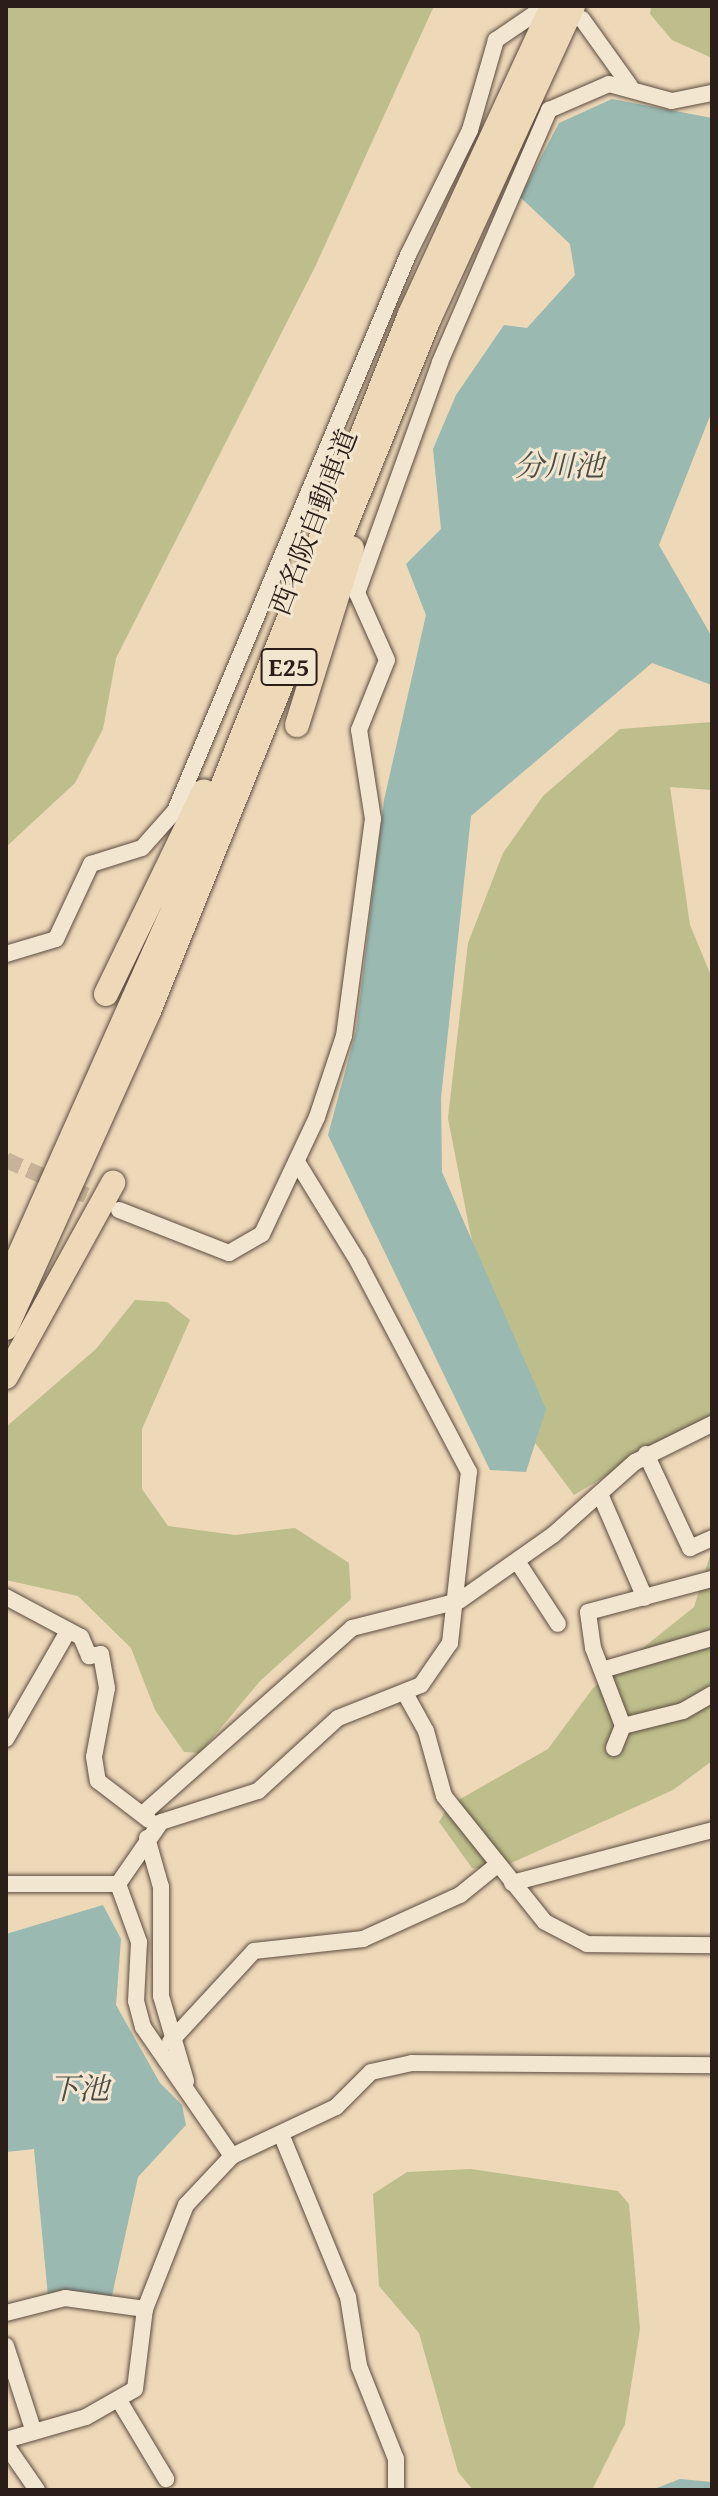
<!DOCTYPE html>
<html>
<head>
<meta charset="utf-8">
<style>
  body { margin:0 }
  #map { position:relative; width:718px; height:2496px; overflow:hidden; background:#edd8b8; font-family:"Gentium Book Plus","Noto Serif JP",serif }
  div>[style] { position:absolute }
  .green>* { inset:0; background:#bdbe8b }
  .water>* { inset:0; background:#99b9b1 }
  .minor-tunnel>* { height:16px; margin-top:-8px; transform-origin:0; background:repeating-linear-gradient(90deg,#c6b398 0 16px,transparent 0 24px) }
  .roads { filter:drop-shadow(0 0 2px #5c4c40) drop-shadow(0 0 2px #5c4c40) }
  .minor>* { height:16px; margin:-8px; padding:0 8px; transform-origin:8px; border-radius:8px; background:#f3e6d1 }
  .highway>* { height:24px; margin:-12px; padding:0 12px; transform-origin:12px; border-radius:12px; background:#edd8b8 }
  span { translate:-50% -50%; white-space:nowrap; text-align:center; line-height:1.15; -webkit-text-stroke:6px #f3e6d1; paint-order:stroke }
  .shield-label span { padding:2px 6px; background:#f3e6d1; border:2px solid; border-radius:6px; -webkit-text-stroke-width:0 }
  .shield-label { font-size:26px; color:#2b1e18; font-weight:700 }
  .street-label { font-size:28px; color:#2b1e18 }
  .water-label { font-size:30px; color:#4c4c46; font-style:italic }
  .frame { position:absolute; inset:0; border:8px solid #2b1e18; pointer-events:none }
</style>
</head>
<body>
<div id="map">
  <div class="green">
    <div style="clip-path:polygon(6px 6px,434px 6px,315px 267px,116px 658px,103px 729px,75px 783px,6px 847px)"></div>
    <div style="clip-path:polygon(651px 6px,712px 6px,712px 58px,672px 40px,650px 14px)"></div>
    <div style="clip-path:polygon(712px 722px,712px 790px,670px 787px,690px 925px,712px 978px,712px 1433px,658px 1445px,574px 1495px,530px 1436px,493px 1333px,469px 1227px,448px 1118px,468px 943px,503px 853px,543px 796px,620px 729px)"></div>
    <div style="clip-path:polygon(135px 1300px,167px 1302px,190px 1320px,142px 1429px,142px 1489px,168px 1526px,235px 1535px,295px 1528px,349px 1563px,351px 1599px,260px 1681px,200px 1753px,184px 1752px,155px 1710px,131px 1648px,78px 1596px,6px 1580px,6px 1427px,96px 1349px)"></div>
    <div style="clip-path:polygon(712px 1549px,712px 1761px,673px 1790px,496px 1870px,472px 1868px,439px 1822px,448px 1806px,548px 1749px,593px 1688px,694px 1607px)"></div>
    <div style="clip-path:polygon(471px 2169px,618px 2191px,629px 2204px,640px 2329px,625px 2424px,592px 2490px,473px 2490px,458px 2472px,419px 2333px,379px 2286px,373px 2194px,407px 2172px)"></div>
  </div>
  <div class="water">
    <div style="clip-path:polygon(612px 99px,712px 118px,712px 411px,659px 545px,712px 637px,712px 685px,652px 663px,471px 816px,441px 1098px,442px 1172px,546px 1409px,526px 1472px,490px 1470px,328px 1135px,356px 1031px,384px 800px,426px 615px,406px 564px,441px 529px,433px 449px,456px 395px,504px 325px,527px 328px,575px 275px,570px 244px,520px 197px,559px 123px)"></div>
    <div style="clip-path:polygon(103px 1905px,121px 1939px,116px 2005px,160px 2083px,182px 2105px,186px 2125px,138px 2177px,111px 2300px,67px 2290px,48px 2296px,34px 2149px,6px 2152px,6px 1934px)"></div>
    <div style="clip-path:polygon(680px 2479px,712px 2482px,712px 2490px,652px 2490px)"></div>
  </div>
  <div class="minor-tunnel">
    <div style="left:6px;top:1160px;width:115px;rotate:23.7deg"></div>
  </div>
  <div class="roads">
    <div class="minor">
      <div style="left:582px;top:19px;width:82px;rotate:54.4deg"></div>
      <div style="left:6px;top:954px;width:52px;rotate:-16.7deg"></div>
      <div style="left:56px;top:939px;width:83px;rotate:-65deg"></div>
      <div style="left:91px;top:864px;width:53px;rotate:-17.4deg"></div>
      <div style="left:142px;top:848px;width:50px;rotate:-48.3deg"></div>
      <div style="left:175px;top:811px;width:603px;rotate:-67.26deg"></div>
      <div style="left:408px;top:255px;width:140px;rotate:-63.6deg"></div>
      <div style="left:470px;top:130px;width:94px;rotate:-73.9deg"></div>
      <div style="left:496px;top:40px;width:53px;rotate:-34.3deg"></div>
      <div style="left:119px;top:1210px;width:118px;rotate:21.4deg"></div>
      <div style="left:229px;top:1253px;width:38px;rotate:-30deg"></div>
      <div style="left:262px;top:1234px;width:129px;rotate:-64.8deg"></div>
      <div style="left:317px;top:1117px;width:85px;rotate:-71.6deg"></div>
      <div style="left:344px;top:1036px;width:219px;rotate:-82.4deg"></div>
      <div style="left:373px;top:819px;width:90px;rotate:-98.9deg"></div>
      <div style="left:359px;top:730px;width:75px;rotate:-68.2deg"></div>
      <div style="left:387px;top:660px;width:73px;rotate:-114.1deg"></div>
      <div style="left:357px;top:593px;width:245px;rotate:-70.2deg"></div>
      <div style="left:440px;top:362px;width:275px;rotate:-66.6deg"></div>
      <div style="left:549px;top:110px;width:65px;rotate:-23.4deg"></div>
      <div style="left:609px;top:84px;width:65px;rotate:15.1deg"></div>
      <div style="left:672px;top:101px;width:41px;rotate:-11.3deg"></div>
      <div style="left:646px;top:1454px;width:104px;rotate:64.9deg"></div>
      <div style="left:690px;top:1548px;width:24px;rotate:-24deg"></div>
      <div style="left:600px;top:1494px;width:113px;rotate:66.6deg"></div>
      <div style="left:517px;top:1561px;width:75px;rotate:56.9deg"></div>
      <div style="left:6px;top:1597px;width:85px;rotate:28.1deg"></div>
      <div style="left:81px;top:1637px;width:21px;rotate:67deg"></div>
      <div style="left:89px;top:1656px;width:12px;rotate:-9deg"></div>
      <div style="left:101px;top:1654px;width:35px;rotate:80deg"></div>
      <div style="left:107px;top:1688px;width:70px;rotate:100.7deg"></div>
      <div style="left:94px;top:1757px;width:24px;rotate:81deg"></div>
      <div style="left:98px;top:1781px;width:64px;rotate:37.4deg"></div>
      <div style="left:602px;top:1670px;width:115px;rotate:-16.2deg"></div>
      <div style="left:406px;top:1695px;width:41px;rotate:60.9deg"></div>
      <div style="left:426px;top:1731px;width:67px;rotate:74.5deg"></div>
      <div style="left:444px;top:1796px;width:161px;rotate:51.3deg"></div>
      <div style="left:545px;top:1922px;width:47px;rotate:27.6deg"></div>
      <div style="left:587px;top:1944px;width:125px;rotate:0.5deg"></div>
      <div style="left:623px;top:1726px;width:84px;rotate:-111deg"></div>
      <div style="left:593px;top:1648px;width:36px;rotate:-98deg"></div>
      <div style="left:588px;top:1612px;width:128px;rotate:-14.9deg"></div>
      <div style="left:6px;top:1739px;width:125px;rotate:-60.1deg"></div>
      <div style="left:614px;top:1748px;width:24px;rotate:-68deg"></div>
      <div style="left:623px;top:1726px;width:62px;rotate:-14deg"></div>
      <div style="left:683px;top:1711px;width:34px;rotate:-30deg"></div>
      <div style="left:145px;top:1812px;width:277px;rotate:-41.6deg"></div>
      <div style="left:352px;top:1628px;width:110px;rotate:-14.2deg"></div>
      <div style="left:459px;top:1601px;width:115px;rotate:-35.1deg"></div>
      <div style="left:553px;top:1535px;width:110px;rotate:-41.7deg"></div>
      <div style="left:635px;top:1462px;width:86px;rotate:-26.3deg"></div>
      <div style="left:147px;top:1838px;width:51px;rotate:74.1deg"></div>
      <div style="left:161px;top:1887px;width:109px;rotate:90deg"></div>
      <div style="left:161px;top:1996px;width:89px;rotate:73.6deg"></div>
      <div style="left:512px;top:1883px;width:207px;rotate:-14.8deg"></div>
      <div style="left:6px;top:1884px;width:112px"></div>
      <div style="left:118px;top:1884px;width:75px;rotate:-55.3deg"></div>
      <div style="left:161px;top:1822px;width:102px;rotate:-17.7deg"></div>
      <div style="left:258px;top:1791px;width:108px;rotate:-42.4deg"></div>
      <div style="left:338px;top:1718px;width:89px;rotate:-21.7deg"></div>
      <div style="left:421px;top:1685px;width:51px;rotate:-55.4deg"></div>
      <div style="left:450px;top:1643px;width:172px;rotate:-83.7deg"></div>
      <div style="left:469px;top:1472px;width:236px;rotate:-117.8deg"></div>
      <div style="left:359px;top:1263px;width:119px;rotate:-121.5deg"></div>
      <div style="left:118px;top:1884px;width:62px;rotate:70.1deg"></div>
      <div style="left:139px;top:1942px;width:59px;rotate:92.9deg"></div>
      <div style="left:136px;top:2001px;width:27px;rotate:75deg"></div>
      <div style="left:143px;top:2027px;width:157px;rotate:55.4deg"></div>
      <div style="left:170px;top:2042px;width:124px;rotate:-47.3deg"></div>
      <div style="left:254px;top:1951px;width:110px;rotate:-6.3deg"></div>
      <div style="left:363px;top:1939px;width:107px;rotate:-24.4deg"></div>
      <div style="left:460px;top:1895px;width:48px;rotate:-39deg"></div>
      <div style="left:281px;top:2134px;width:176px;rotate:67.7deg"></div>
      <div style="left:348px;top:2297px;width:70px;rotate:80.9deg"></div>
      <div style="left:359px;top:2366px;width:100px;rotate:68.3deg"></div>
      <div style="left:396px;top:2459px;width:31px;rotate:90deg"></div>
      <div style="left:6px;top:2313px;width:61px;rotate:-14.3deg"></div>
      <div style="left:65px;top:2298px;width:81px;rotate:7.8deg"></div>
      <div style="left:6px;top:2346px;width:90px;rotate:72deg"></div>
      <div style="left:120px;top:2402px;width:90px;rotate:59.1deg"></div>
      <div style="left:6px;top:2440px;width:83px;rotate:-16deg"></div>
      <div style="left:86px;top:2417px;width:56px;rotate:-29.7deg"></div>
      <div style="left:135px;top:2389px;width:81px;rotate:-82.9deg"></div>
      <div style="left:145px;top:2309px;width:112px;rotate:-68.5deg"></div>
      <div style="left:186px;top:2205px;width:67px;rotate:-46.8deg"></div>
      <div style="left:232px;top:2156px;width:115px;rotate:-25.2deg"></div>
      <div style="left:336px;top:2107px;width:49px;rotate:-45deg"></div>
      <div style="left:371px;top:2072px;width:42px;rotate:-12.4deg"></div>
      <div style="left:412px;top:2063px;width:300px;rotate:0.4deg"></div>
      <div style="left:6px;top:2445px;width:55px;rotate:55.4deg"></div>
    </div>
    <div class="highway">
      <div style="left:297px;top:725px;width:185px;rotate:-72.7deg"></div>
      <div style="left:106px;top:994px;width:225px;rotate:-64.2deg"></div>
      <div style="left:6px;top:1285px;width:411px;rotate:-66deg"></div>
      <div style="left:173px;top:910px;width:641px;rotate:-68.31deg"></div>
      <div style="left:410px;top:314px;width:339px;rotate:-65.2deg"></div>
      <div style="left:6px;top:1328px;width:348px;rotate:-65.7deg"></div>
      <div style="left:149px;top:1011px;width:747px;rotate:-67.97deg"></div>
      <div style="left:429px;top:319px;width:345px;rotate:-65.3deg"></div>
      <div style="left:6px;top:1377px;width:222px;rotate:-61.1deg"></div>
    </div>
  </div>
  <div class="shield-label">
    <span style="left:289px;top:667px">E25</span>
  </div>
  <div class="street-label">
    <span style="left:313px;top:522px;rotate:-69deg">西名阪自動車道</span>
  </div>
  <div class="water-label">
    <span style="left:559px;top:465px">分川池</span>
    <span style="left:79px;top:2088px">下池</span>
  </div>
  <div class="frame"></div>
</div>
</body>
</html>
